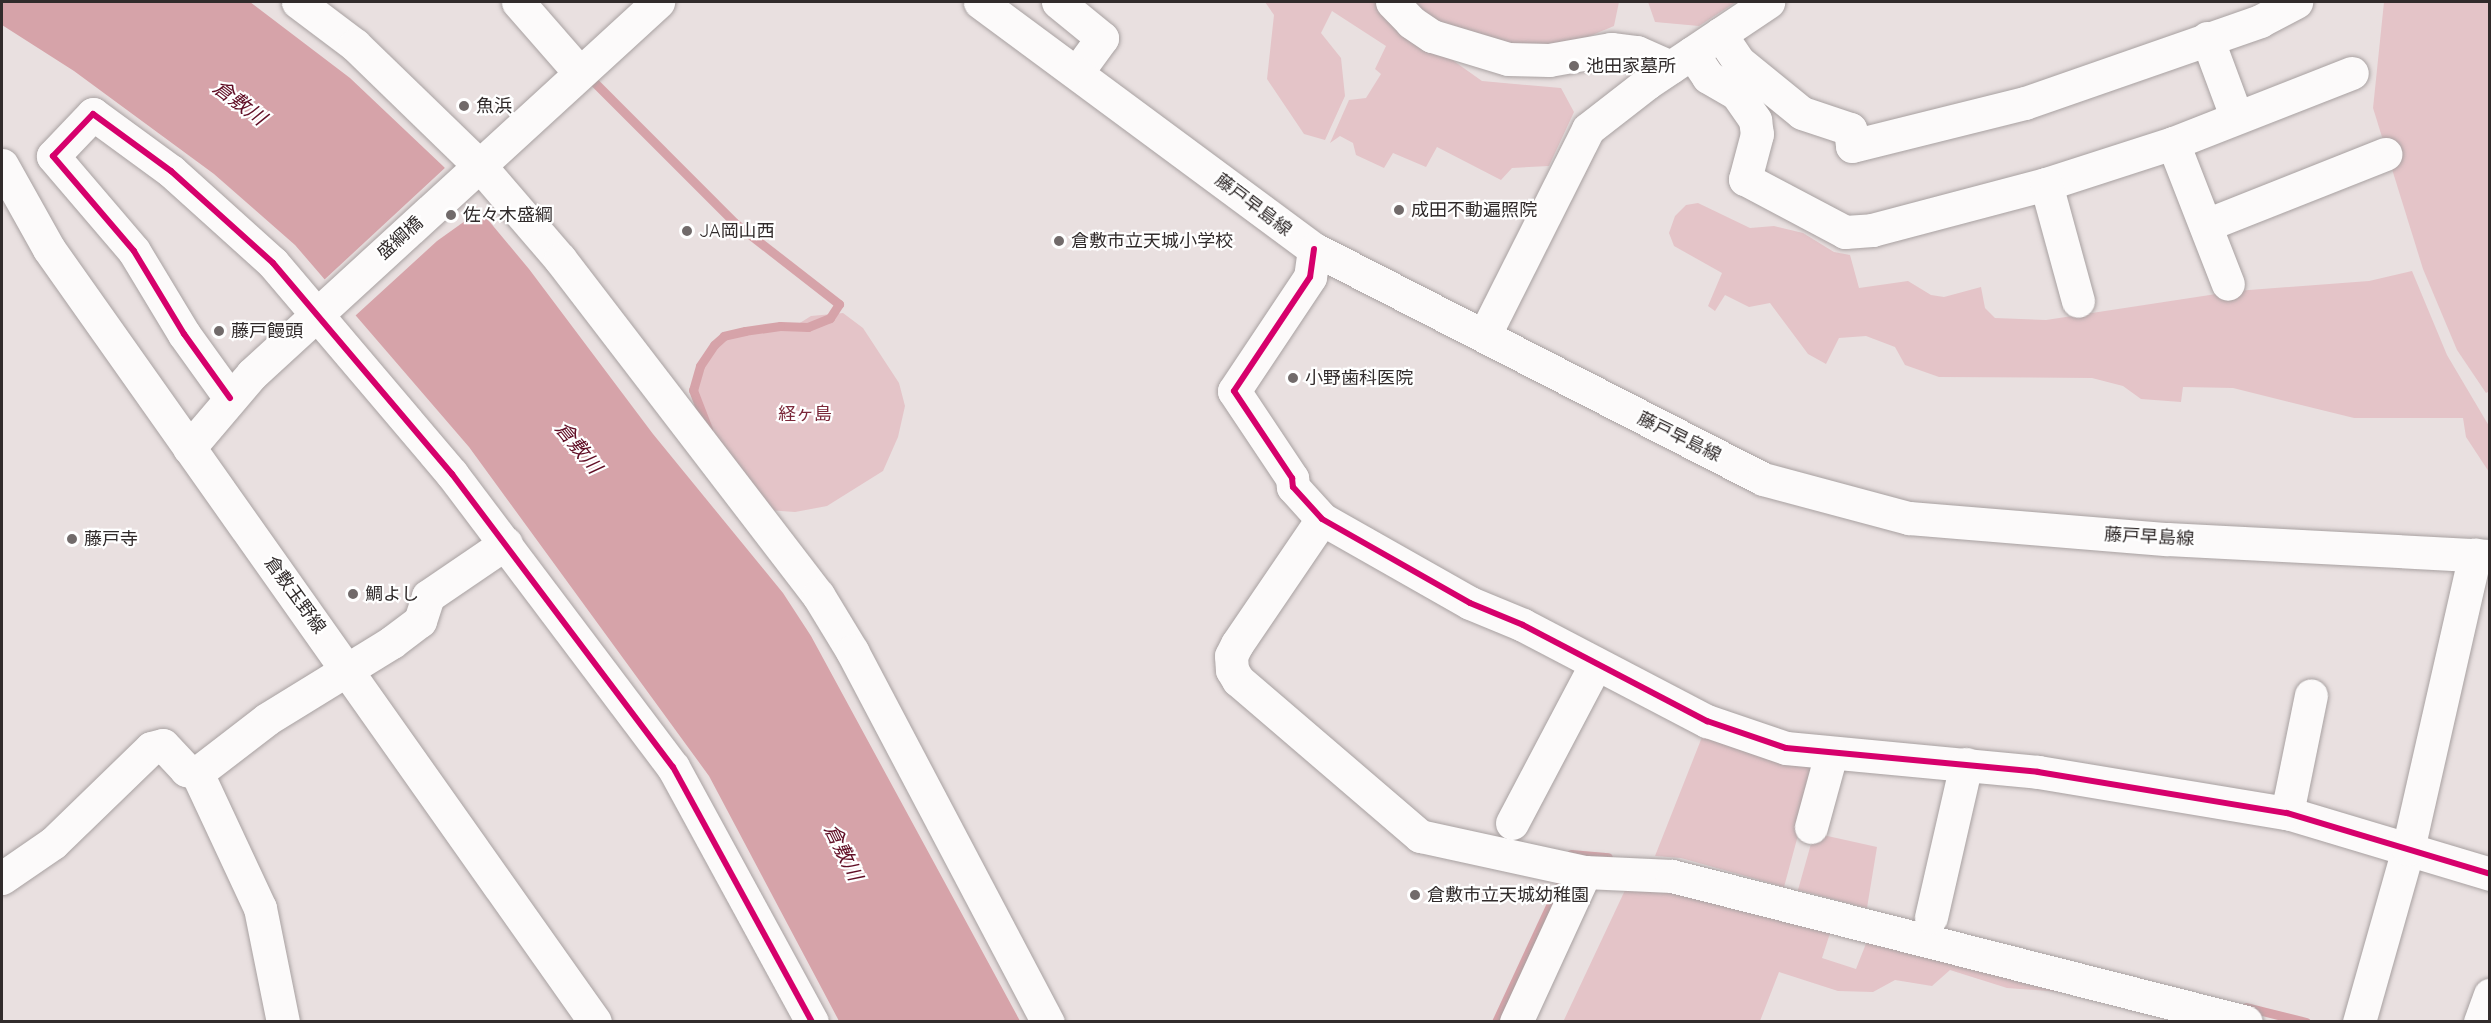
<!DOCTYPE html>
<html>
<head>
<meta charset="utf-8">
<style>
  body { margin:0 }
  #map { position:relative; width:2491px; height:1023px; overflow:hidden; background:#e9e0e0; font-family:Quicksand,"Noto Sans JP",sans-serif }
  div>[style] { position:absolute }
  .green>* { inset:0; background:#e4c4c8 }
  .water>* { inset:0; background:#d6a3a9 }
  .pier>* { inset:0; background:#e9e0e0 }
  .stream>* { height:9px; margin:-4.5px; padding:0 4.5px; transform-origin:4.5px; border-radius:4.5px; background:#d6a3a9 }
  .roads { filter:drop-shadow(0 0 2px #a8a1a1) drop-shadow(0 0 2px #a8a1a1) }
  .minor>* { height:33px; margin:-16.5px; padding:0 16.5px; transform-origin:16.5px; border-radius:16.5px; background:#fcfafa }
  .major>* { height:33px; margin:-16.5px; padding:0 16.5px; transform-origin:16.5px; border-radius:16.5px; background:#fcfafa }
  .cycleway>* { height:6px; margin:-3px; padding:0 3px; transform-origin:3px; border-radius:3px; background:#d6006c }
  .dots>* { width:16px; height:16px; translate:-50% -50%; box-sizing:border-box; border:3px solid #fff; border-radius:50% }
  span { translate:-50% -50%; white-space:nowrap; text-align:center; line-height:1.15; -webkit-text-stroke:4.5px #fff; paint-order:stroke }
  .poi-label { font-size:18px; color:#312b2b }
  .left { translate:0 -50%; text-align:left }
  .street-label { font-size:18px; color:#312b2b }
  .park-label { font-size:18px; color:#7b293a }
  .water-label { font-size:20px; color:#600d24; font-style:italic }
  .frame { position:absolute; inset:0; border:3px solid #312b2b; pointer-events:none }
</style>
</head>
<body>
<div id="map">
  <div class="green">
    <div style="clip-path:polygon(1265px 2px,1382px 2px,1417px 35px,1482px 81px,1561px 88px,1574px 112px,1549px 166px,1512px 168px,1501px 180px,1437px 147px,1426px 167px,1393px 153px,1384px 168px,1356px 155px,1353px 143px,1340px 136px,1330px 143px,1349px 100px,1366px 98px,1381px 74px,1375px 69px,1386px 46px,1332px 11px,1321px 33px,1341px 58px,1345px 96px,1325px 140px,1304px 134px,1267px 79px,1274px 15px)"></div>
    <div style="clip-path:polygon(1402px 2px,1619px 2px,1614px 26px,1549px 53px,1452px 37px)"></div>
    <div style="clip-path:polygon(1648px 2px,1736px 2px,1699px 26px,1655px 22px)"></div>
    <div style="clip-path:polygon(2384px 2px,2489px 2px,2490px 391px,2486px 393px,2457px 350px,2423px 269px,2373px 108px)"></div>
    <div style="clip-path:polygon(1698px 203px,1750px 228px,1774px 226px,1803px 233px,1834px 252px,1850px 255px,1859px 288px,1908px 281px,1931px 295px,1944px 297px,1981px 287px,1985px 308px,1995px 318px,2046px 320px,2236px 291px,2369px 281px,2412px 271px,2447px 355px,2489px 426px,2489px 472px,2466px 437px,2463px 418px,2354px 418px,2233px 388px,2183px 387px,2181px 402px,2141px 399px,2123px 386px,2092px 378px,1939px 377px,1905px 365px,1895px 347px,1866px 336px,1839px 338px,1826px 364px,1808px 354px,1770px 303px,1749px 307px,1725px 295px,1715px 311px,1708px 306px,1722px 273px,1674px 246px,1669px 233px,1675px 216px,1686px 205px)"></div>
    <div style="clip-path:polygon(843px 313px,863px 328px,899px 383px,905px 406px,898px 437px,883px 471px,827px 506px,795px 512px,767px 510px,719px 447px,696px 395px,701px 370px,717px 345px,732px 336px,795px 326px,811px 316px)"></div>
    <div style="clip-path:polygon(1704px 732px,1817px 765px,1784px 887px,1681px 858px,1655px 856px)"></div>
    <div style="clip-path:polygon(1814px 833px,1877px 847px,1867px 908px,1798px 890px)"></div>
    <div style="clip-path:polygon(1636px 881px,1832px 927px,1822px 958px,1856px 969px,1869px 936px,2092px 994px,2007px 988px,1950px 970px,1932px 986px,1895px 980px,1873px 992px,1838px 991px,1779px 972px,1760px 1021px,1563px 1022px,1627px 886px)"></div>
  </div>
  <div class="water">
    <div style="clip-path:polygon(2px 2px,250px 2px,350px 78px,444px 167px,529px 269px,653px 434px,783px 593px,811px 636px,1020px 1021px,839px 1021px,709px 776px,469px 447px,295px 245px,214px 174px,74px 71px,2px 25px)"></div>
  </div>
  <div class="pier">
    <div style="clip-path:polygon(447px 166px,479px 204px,465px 221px,437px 241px,355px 316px,324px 280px)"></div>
  </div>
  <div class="stream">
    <div style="left:592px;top:80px;width:202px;rotate:45deg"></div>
    <div style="left:735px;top:223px;width:132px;rotate:37.9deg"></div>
    <div style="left:839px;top:304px;width:17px;rotate:123deg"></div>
    <div style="left:830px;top:318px;width:24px;rotate:158deg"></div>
    <div style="left:808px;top:327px;width:28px;rotate:-178deg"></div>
    <div style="left:780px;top:326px;width:35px;rotate:172deg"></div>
    <div style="left:745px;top:331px;width:22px;rotate:167deg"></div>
    <div style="left:724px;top:336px;width:13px;rotate:138deg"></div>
    <div style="left:714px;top:345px;width:25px;rotate:124deg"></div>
    <div style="left:700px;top:366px;width:25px;rotate:106deg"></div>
    <div style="left:693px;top:390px;width:42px;rotate:69deg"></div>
    <div style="left:1571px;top:854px;width:37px;rotate:5deg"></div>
    <div style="left:2246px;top:1007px;width:62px;rotate:14deg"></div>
    <div style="left:1496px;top:1022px;width:157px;rotate:-65.1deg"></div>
  </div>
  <div class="roads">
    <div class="minor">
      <div style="left:298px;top:2px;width:71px;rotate:37deg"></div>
      <div style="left:355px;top:45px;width:174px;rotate:44.1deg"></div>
      <div style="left:480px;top:166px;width:123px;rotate:49.3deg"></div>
      <div style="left:560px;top:259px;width:424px;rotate:52.5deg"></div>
      <div style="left:818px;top:595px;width:66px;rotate:58.7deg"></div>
      <div style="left:852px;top:651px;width:420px;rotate:62.2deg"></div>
      <div style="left:518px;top:2px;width:94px;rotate:48.9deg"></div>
      <div style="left:1058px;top:2px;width:57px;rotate:39.3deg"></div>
      <div style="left:1102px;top:38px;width:41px;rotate:126deg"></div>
      <div style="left:1392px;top:2px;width:28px;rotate:46deg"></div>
      <div style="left:1411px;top:22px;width:25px;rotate:34deg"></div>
      <div style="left:1432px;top:36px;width:79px;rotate:16.8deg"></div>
      <div style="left:1508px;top:59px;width:41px;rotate:1.4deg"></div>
      <div style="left:1549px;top:60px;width:63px;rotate:-10.1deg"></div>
      <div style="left:1611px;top:49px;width:26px;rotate:7deg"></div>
      <div style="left:1637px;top:52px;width:37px;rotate:24deg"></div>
      <div style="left:1720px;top:34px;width:32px;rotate:56deg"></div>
      <div style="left:1738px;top:61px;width:82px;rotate:39.1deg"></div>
      <div style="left:1802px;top:113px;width:51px;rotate:18.4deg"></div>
      <div style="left:1850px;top:129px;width:17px;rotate:83deg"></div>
      <div style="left:1852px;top:146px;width:178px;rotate:-14deg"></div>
      <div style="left:2025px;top:103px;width:249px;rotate:-19.2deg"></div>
      <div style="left:2260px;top:21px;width:41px;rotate:-27.8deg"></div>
      <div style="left:2207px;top:38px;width:83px;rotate:69.6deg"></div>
      <div style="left:1692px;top:53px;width:29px;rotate:56deg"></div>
      <div style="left:1708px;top:77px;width:34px;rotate:30deg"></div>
      <div style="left:1737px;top:94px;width:32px;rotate:55deg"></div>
      <div style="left:1755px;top:120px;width:14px;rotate:82deg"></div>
      <div style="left:1757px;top:134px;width:47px;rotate:104.9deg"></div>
      <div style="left:1745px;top:179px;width:113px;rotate:27.9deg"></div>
      <div style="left:1845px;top:232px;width:27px;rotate:-4deg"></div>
      <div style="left:1872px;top:230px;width:180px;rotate:-14.8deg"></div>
      <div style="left:2046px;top:184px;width:133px;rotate:-17.9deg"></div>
      <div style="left:2173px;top:143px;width:192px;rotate:-21.4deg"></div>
      <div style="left:2173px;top:143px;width:151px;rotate:68.7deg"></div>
      <div style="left:2046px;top:184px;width:121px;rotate:74.7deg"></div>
      <div style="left:2206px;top:225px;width:193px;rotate:-21.6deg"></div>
      <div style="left:1314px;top:249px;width:28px;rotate:98deg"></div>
      <div style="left:1310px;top:277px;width:137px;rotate:123.7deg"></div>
      <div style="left:1234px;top:391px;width:105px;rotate:56.3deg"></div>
      <div style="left:1292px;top:478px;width:9px;rotate:84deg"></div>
      <div style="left:1293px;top:487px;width:43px;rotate:47.8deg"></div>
      <div style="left:1322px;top:519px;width:170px;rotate:29.6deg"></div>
      <div style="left:1470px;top:603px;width:57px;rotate:22.5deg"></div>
      <div style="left:1523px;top:625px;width:208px;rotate:27.6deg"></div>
      <div style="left:1707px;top:721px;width:83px;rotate:18.9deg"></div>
      <div style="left:1786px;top:748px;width:253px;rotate:5.4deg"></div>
      <div style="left:2038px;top:772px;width:252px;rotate:9.4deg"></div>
      <div style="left:2287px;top:813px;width:212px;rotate:16.7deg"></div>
      <div style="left:1485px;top:334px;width:229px;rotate:-63.3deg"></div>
      <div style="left:1588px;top:129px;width:75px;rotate:-37.9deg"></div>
      <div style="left:1647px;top:83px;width:146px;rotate:-33.8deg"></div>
      <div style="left:230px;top:398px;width:79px;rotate:-125.7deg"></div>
      <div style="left:184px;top:334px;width:97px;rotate:-121.1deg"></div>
      <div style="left:134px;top:251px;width:125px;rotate:-130.5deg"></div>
      <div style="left:53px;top:156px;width:58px;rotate:-46.4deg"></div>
      <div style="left:93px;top:114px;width:97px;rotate:36.2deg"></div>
      <div style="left:171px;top:171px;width:137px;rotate:42deg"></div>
      <div style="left:273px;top:263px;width:277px;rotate:49.7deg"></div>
      <div style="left:452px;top:474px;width:367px;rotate:53deg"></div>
      <div style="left:673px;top:767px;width:290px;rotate:61.4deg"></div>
      <div style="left:189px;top:448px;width:97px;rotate:-49.6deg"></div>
      <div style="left:252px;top:374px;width:551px;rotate:-42.5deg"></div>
      <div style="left:1322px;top:519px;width:151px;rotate:124.2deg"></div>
      <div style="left:1237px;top:644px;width:13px;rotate:117deg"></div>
      <div style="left:1231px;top:656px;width:14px;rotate:86deg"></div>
      <div style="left:1232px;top:670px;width:12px;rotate:59deg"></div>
      <div style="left:1238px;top:680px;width:240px;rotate:40.6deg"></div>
      <div style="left:1420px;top:836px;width:169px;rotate:12.3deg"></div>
      <div style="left:1585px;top:872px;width:87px;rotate:2.6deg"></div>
      <div style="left:1672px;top:876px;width:592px;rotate:14.27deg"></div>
      <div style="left:197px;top:773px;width:88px;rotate:-37.6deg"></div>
      <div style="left:267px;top:719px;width:147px;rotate:-31.6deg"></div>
      <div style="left:392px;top:642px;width:35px;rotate:-37deg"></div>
      <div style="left:420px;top:621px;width:26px;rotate:-72deg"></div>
      <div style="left:428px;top:596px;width:94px;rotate:-34.2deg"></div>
      <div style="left:197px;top:773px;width:149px;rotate:65deg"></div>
      <div style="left:260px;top:908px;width:116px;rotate:78.6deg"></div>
      <div style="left:2287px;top:813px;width:120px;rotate:-78.5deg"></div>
      <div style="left:1512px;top:823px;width:180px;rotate:-62.2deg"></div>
      <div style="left:1811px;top:827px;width:76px;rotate:-74.7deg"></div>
      <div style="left:2px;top:878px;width:62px;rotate:-34.5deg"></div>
      <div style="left:53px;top:843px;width:136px;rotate:-44.1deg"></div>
      <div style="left:151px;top:748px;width:12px;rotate:-14deg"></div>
      <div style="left:163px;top:745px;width:34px;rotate:47deg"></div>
      <div style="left:186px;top:770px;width:11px;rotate:15deg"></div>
      <div style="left:1931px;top:917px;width:157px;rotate:-77.1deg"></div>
      <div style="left:1516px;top:1022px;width:165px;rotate:-65.3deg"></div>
      <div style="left:2359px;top:1022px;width:180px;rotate:-74.2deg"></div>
      <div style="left:2408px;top:849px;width:302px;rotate:-77.2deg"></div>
      <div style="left:2480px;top:1022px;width:29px;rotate:-70deg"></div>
    </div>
    <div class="major">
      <div style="left:980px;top:2px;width:415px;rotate:36.5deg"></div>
      <div style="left:1314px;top:249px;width:504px;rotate:27.12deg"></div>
      <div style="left:1763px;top:479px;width:151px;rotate:15deg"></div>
      <div style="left:1909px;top:518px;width:259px;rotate:4.7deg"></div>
      <div style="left:2167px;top:539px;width:323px;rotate:3deg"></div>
      <div style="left:2px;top:165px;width:96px;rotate:60.8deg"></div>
      <div style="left:49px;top:249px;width:946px;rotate:54.76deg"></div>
    </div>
  </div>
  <div class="cycleway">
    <div style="left:1314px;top:249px;width:28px;rotate:98deg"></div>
    <div style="left:1310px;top:277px;width:137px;rotate:123.7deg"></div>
    <div style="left:1234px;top:391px;width:105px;rotate:56.3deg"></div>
    <div style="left:1292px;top:478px;width:9px;rotate:84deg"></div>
    <div style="left:1293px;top:487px;width:43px;rotate:47.8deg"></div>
    <div style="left:1322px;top:519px;width:170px;rotate:29.6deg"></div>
    <div style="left:1470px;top:603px;width:57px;rotate:22.5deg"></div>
    <div style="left:1523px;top:625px;width:208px;rotate:27.6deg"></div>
    <div style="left:1707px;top:721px;width:83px;rotate:18.9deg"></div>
    <div style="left:1786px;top:748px;width:253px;rotate:5.4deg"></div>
    <div style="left:2038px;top:772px;width:252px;rotate:9.4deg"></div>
    <div style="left:2287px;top:813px;width:212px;rotate:16.7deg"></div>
    <div style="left:230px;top:398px;width:79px;rotate:-125.7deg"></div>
    <div style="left:184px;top:334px;width:97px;rotate:-121.1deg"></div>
    <div style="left:134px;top:251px;width:125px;rotate:-130.5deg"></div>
    <div style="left:53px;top:156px;width:58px;rotate:-46.4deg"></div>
    <div style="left:93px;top:114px;width:97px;rotate:36.2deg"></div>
    <div style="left:171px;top:171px;width:137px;rotate:42deg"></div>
    <div style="left:273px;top:263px;width:277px;rotate:49.7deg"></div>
    <div style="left:452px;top:474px;width:367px;rotate:53deg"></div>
    <div style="left:673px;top:767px;width:290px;rotate:61.4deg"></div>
  </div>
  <div class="dots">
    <div style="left:1574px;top:66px;background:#716a6a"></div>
    <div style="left:464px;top:106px;background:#716a6a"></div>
    <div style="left:1399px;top:210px;background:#716a6a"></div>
    <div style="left:451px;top:215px;background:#716a6a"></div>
    <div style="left:687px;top:231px;background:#716a6a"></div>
    <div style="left:1059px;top:241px;background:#716a6a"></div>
    <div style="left:219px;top:331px;background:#716a6a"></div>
    <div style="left:1293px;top:378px;background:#716a6a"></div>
    <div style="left:72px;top:539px;background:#716a6a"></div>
    <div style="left:353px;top:594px;background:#716a6a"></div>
    <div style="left:1415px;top:895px;background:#716a6a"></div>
  </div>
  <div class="poi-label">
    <span class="left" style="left:1586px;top:66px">池田家墓所</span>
    <span class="left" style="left:476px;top:106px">魚浜</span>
    <span class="left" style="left:1411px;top:210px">成田不動遍照院</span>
    <span class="left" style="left:463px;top:215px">佐々木盛綱</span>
    <span class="left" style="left:699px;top:231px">JA岡山西</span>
    <span class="left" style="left:1071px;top:241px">倉敷市立天城小学校</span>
    <span class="left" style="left:231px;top:331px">藤戸饅頭</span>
    <span class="left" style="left:1305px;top:378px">小野歯科医院</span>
    <span class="left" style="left:84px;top:539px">藤戸寺</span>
    <span class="left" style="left:365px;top:594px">鯛よし</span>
    <span class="left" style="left:1427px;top:895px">倉敷市立天城幼稚園</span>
  </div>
  <div class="street-label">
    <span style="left:1253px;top:205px;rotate:37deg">藤戸早島線</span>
    <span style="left:400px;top:238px;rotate:-42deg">盛綱橋</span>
    <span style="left:1679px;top:437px;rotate:26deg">藤戸早島線</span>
    <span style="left:2149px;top:537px;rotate:3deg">藤戸早島線</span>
    <span style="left:295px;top:595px;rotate:54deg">倉敷玉野線</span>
  </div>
  <div class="park-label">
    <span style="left:805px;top:414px">経ヶ島</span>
  </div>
  <div class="water-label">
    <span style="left:240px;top:102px;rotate:37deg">倉敷川</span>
    <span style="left:579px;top:447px;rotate:51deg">倉敷川</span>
    <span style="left:844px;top:852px;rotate:64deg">倉敷川</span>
  </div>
  <div class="frame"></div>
</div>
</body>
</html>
